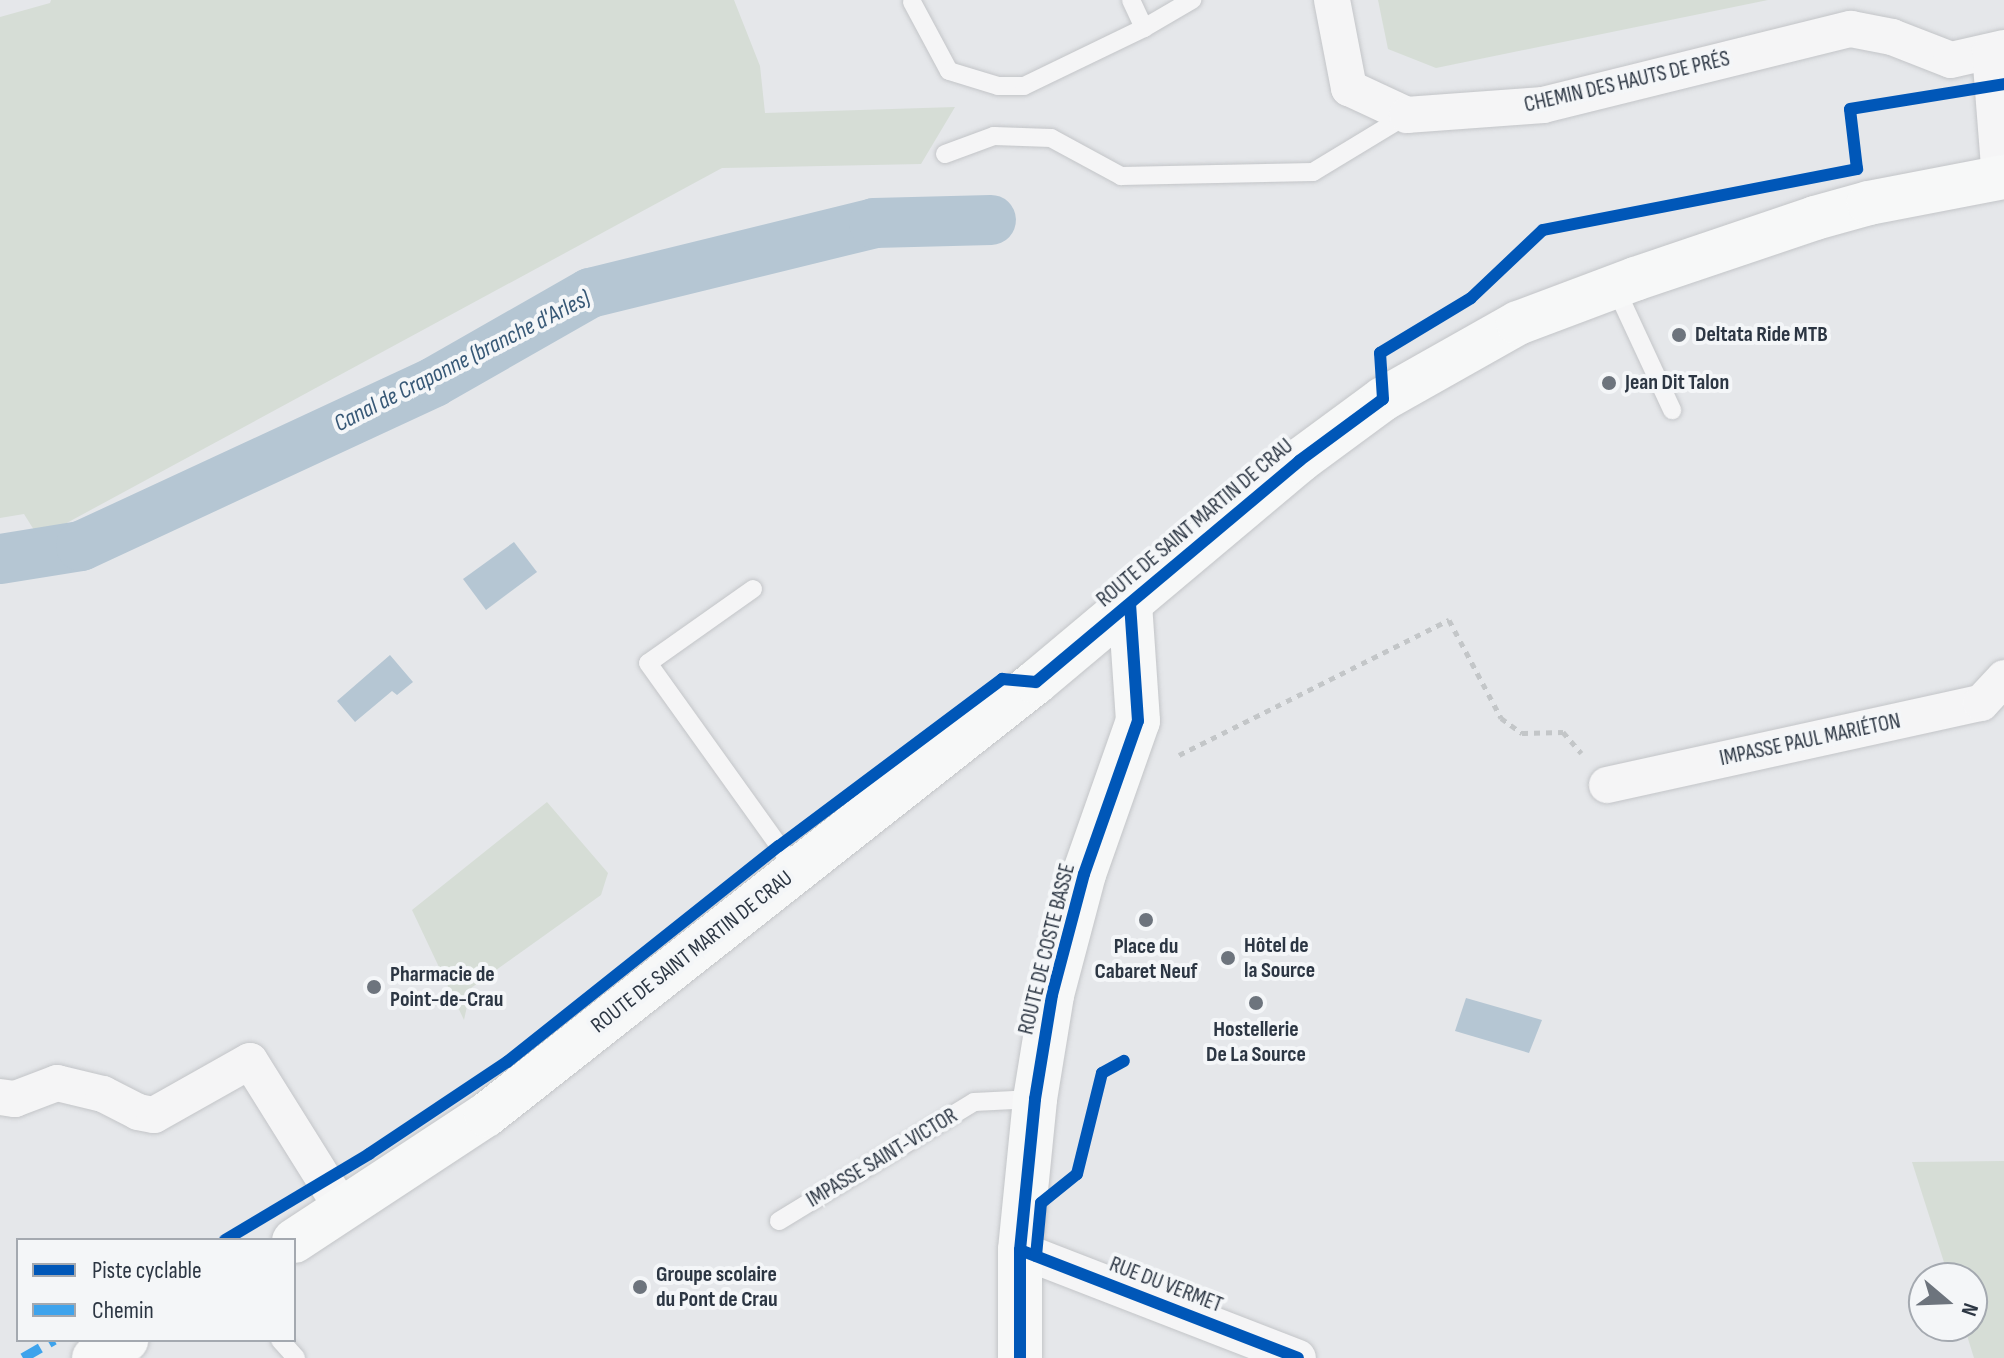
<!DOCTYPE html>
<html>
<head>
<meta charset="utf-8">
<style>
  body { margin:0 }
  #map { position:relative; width:2004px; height:1358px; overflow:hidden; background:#e5e7ea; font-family:"Sofia Sans Condensed",sans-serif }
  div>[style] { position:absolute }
  .green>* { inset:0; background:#d6ddd6 }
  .water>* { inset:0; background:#b5c6d3 }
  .canal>* { height:50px; margin:-25px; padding:0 25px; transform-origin:25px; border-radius:25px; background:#b5c6d3 }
  .path>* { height:5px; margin-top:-2.5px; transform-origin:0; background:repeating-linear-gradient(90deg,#c3c6c8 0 6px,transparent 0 12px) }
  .roads { filter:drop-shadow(0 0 2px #c3c5c8) drop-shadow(0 0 2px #c3c5c8) }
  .lane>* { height:18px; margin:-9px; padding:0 9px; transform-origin:9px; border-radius:9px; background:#f5f5f6 }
  .street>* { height:36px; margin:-18px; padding:0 18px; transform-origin:18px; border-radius:18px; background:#f5f5f6 }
  .secondary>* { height:44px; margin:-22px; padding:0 22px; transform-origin:22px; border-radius:22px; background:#f7f8f8 }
  .quiet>* { height:10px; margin-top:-5px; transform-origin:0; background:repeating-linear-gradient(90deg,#3ea3ec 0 20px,transparent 0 30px) }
  .cycleway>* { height:12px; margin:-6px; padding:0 6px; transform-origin:6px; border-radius:6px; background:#0057b8 }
  .dots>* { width:22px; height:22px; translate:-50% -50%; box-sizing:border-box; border:4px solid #f4f6f8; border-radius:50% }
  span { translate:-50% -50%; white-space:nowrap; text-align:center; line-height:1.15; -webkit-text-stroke:8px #f4f6f8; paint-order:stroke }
  .street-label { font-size:22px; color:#2c3643 }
  .poi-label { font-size:22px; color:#2c3643; font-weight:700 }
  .left { translate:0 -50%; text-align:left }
  .water-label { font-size:24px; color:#375876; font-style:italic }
  .legend { position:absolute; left:16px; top:1238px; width:280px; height:104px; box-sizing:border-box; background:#f4f6f8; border:2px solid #a4a9b0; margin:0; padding:10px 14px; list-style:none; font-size:24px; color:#2c3643 }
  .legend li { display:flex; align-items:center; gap:16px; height:40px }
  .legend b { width:40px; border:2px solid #a4a9b0 }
  .north { position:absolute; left:1908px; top:1262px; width:80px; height:80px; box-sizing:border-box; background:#f4f6f8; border:2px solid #a4a9b0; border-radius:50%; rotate:109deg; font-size:22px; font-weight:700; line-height:32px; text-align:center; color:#2c3643 }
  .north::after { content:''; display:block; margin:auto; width:28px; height:36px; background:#6d747d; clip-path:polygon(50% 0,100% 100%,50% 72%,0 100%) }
</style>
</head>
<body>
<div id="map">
  <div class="green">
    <div style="clip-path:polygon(51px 0,734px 0,760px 66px,765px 113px,955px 107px,921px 164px,722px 168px,39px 538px,24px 514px,0 518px,0 17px,50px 3px)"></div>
    <div style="clip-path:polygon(1378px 0,1768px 0,1436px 68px,1388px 49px)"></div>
    <div style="clip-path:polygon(547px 802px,608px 873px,601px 895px,471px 988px,464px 1020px,412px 910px)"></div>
    <div style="clip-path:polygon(2004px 1161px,2004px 1358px,1974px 1358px,1964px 1326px,1972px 1326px,1972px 1278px,1949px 1278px,1912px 1162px)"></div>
  </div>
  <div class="water">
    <div style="clip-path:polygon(514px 542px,537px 572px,486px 610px,463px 579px)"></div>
    <div style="clip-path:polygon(390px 655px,413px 682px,397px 695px,392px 691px,355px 722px,337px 701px)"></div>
    <div style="clip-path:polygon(1466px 998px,1542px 1020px,1529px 1053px,1455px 1031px)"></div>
  </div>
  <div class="canal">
    <div style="left:0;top:559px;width:82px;rotate:-9.1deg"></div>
    <div style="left:81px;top:546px;width:389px;rotate:-24.9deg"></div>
    <div style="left:434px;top:382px;width:180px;rotate:-29.7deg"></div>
    <div style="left:590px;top:293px;width:292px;rotate:-13.8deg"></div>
    <div style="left:874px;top:223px;width:117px;rotate:-1.5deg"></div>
  </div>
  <div class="path">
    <div style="left:1179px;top:755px;width:302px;rotate:-26.6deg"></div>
    <div style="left:1449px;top:620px;width:111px;rotate:62deg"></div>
    <div style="left:1501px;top:718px;width:26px;rotate:36deg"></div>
    <div style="left:1522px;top:733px;width:41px;rotate:-1.4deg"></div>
    <div style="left:1563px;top:732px;width:28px;rotate:49deg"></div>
  </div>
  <div class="roads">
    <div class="lane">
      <div style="left:1131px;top:0;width:31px;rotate:65deg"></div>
      <div style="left:912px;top:2px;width:78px;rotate:61.8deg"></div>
      <div style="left:949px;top:71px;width:51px;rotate:17deg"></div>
      <div style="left:998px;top:86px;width:26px"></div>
      <div style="left:1024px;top:86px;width:133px;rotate:-25.8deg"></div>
      <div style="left:1144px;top:28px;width:56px;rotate:-30.3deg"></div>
      <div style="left:945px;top:154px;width:52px;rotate:-20.2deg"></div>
      <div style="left:994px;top:136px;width:57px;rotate:2deg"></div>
      <div style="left:1051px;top:138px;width:80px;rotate:28.5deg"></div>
      <div style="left:1121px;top:176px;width:192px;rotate:-1.2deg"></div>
      <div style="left:1313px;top:172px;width:110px;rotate:-31.2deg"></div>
      <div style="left:1615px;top:287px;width:136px;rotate:65.1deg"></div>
      <div style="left:753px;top:589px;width:128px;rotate:144.8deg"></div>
      <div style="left:648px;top:663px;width:254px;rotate:54.4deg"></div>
      <div style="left:779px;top:1221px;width:228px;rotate:-31.4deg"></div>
      <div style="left:974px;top:1102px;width:60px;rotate:-2.9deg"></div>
      <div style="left:280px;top:1340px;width:24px;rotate:48deg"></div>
    </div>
    <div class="street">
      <div style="left:1332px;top:0;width:90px;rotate:79.1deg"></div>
      <div style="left:1349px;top:88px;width:64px;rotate:25deg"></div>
      <div style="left:1407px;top:115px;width:136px;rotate:-4.2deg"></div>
      <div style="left:1543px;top:105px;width:317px;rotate:-13.9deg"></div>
      <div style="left:1851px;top:29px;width:42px;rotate:11deg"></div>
      <div style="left:1892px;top:37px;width:63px;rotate:21.3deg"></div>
      <div style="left:1951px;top:60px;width:54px;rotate:-12.8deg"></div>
      <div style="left:1990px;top:52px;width:126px;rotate:85.5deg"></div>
      <div style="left:1607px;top:785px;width:383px;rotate:-12.4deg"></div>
      <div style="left:1981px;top:703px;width:34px;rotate:-47deg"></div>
      <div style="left:0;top:1097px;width:15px;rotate:8deg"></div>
      <div style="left:15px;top:1099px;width:45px;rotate:-20.9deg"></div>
      <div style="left:57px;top:1083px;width:47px;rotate:13.4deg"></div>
      <div style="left:103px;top:1094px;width:39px;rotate:27deg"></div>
      <div style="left:138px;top:1112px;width:16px;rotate:11deg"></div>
      <div style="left:154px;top:1115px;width:110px;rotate:-29.4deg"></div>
      <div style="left:250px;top:1061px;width:176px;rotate:58deg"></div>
      <div style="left:1020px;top:1250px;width:298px;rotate:21.2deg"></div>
    </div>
    <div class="secondary">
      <div style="left:294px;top:1241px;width:230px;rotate:-33.3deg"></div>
      <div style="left:486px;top:1115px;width:700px;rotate:-38.21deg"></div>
      <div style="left:1036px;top:682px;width:344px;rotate:-40deg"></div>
      <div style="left:1299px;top:461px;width:104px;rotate:-36.4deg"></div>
      <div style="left:1383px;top:399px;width:155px;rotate:-29.4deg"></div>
      <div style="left:1518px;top:323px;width:125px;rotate:-20.6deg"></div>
      <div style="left:1635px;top:279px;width:190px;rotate:-18.7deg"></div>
      <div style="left:1815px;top:218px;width:56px;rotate:-15.5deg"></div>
      <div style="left:1869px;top:203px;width:137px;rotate:-10.9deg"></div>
      <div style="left:94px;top:1358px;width:37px;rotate:-29deg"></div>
      <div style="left:1020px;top:1358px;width:108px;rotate:-90deg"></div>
      <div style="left:1020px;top:1250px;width:152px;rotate:-84.3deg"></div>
      <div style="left:1035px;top:1099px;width:105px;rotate:-80.7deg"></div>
      <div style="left:1052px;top:995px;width:125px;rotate:-75.2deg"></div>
      <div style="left:1084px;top:874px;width:162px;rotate:-70.6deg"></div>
      <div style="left:1138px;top:721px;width:117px;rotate:-93.9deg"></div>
    </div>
  </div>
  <div class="quiet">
    <div style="left:23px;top:1358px;width:36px;rotate:-30deg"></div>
  </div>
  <div class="cycleway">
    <div style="left:225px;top:1240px;width:168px;rotate:-30.8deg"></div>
    <div style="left:369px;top:1154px;width:166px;rotate:-33.7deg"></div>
    <div style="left:507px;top:1062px;width:347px;rotate:-38.5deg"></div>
    <div style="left:779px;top:846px;width:279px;rotate:-36.8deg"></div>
    <div style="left:1002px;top:679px;width:34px;rotate:5deg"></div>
    <div style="left:1036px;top:682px;width:344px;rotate:-40deg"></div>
    <div style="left:1299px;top:461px;width:104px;rotate:-36.4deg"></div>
    <div style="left:1383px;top:399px;width:46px;rotate:-93.7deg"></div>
    <div style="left:1380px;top:353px;width:106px;rotate:-31.1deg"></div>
    <div style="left:1471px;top:298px;width:99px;rotate:-43.4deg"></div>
    <div style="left:1543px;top:230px;width:320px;rotate:-11deg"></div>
    <div style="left:1857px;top:169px;width:60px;rotate:-96.7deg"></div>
    <div style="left:1850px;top:109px;width:156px;rotate:-9.2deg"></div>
    <div style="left:1020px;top:1250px;width:298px;rotate:21.2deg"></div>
    <div style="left:1036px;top:1256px;width:53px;rotate:-84.6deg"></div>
    <div style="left:1041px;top:1203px;width:46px;rotate:-38.9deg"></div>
    <div style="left:1077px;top:1174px;width:104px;rotate:-76.1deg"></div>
    <div style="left:1102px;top:1073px;width:25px;rotate:-29deg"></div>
    <div style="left:1020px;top:1358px;width:108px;rotate:-90deg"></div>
    <div style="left:1020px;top:1250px;width:152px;rotate:-84.3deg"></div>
    <div style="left:1035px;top:1099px;width:105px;rotate:-80.7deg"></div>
    <div style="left:1052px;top:995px;width:125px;rotate:-75.2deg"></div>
    <div style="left:1084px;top:874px;width:162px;rotate:-70.6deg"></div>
    <div style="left:1138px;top:721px;width:117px;rotate:-93.9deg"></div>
  </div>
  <div class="dots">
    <div style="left:1679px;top:335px;background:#6d747d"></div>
    <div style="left:1609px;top:383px;background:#6d747d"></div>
    <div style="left:1146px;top:920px;background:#6d747d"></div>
    <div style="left:1228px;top:958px;background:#6d747d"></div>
    <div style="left:374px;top:987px;background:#6d747d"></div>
    <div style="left:1256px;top:1003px;background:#6d747d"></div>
    <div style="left:640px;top:1287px;background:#6d747d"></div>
  </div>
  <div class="street-label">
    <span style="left:1627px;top:82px;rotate:-13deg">CHEMIN DES HAUTS DE PRÉS</span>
    <span style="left:1195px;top:523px;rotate:-40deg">ROUTE DE SAINT MARTIN DE CRAU</span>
    <span style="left:1810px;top:740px;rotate:-12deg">IMPASSE PAUL MARIÉTON</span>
    <span style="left:1047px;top:949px;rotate:-76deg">ROUTE DE COSTE BASSE</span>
    <span style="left:692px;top:952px;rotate:-38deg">ROUTE DE SAINT MARTIN DE CRAU</span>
    <span style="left:882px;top:1158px;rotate:-31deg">IMPASSE SAINT-VICTOR</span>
    <span style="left:1166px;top:1285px;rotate:21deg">RUE DU VERMET</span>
  </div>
  <div class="poi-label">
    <span class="left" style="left:1695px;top:335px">Deltata Ride MTB</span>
    <span class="left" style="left:1625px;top:383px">Jean Dit Talon</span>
    <span class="left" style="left:1244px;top:958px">Hôtel de<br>la Source</span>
    <span style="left:1146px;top:959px">Place du<br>Cabaret Neuf</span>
    <span class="left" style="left:390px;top:987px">Pharmacie de<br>Point-de-Crau</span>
    <span style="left:1256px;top:1042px">Hostellerie<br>De La Source</span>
    <span class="left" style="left:656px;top:1287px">Groupe scolaire<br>du Pont de Crau</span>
  </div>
  <div class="water-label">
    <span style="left:462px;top:361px;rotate:-27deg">Canal de Craponne (branche d'Arles)</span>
  </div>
  <ul class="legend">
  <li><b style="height:10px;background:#0057b8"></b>Piste cyclable</li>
  <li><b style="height:10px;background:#3ea3ec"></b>Chemin</li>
  </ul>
  <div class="north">N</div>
</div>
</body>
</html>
